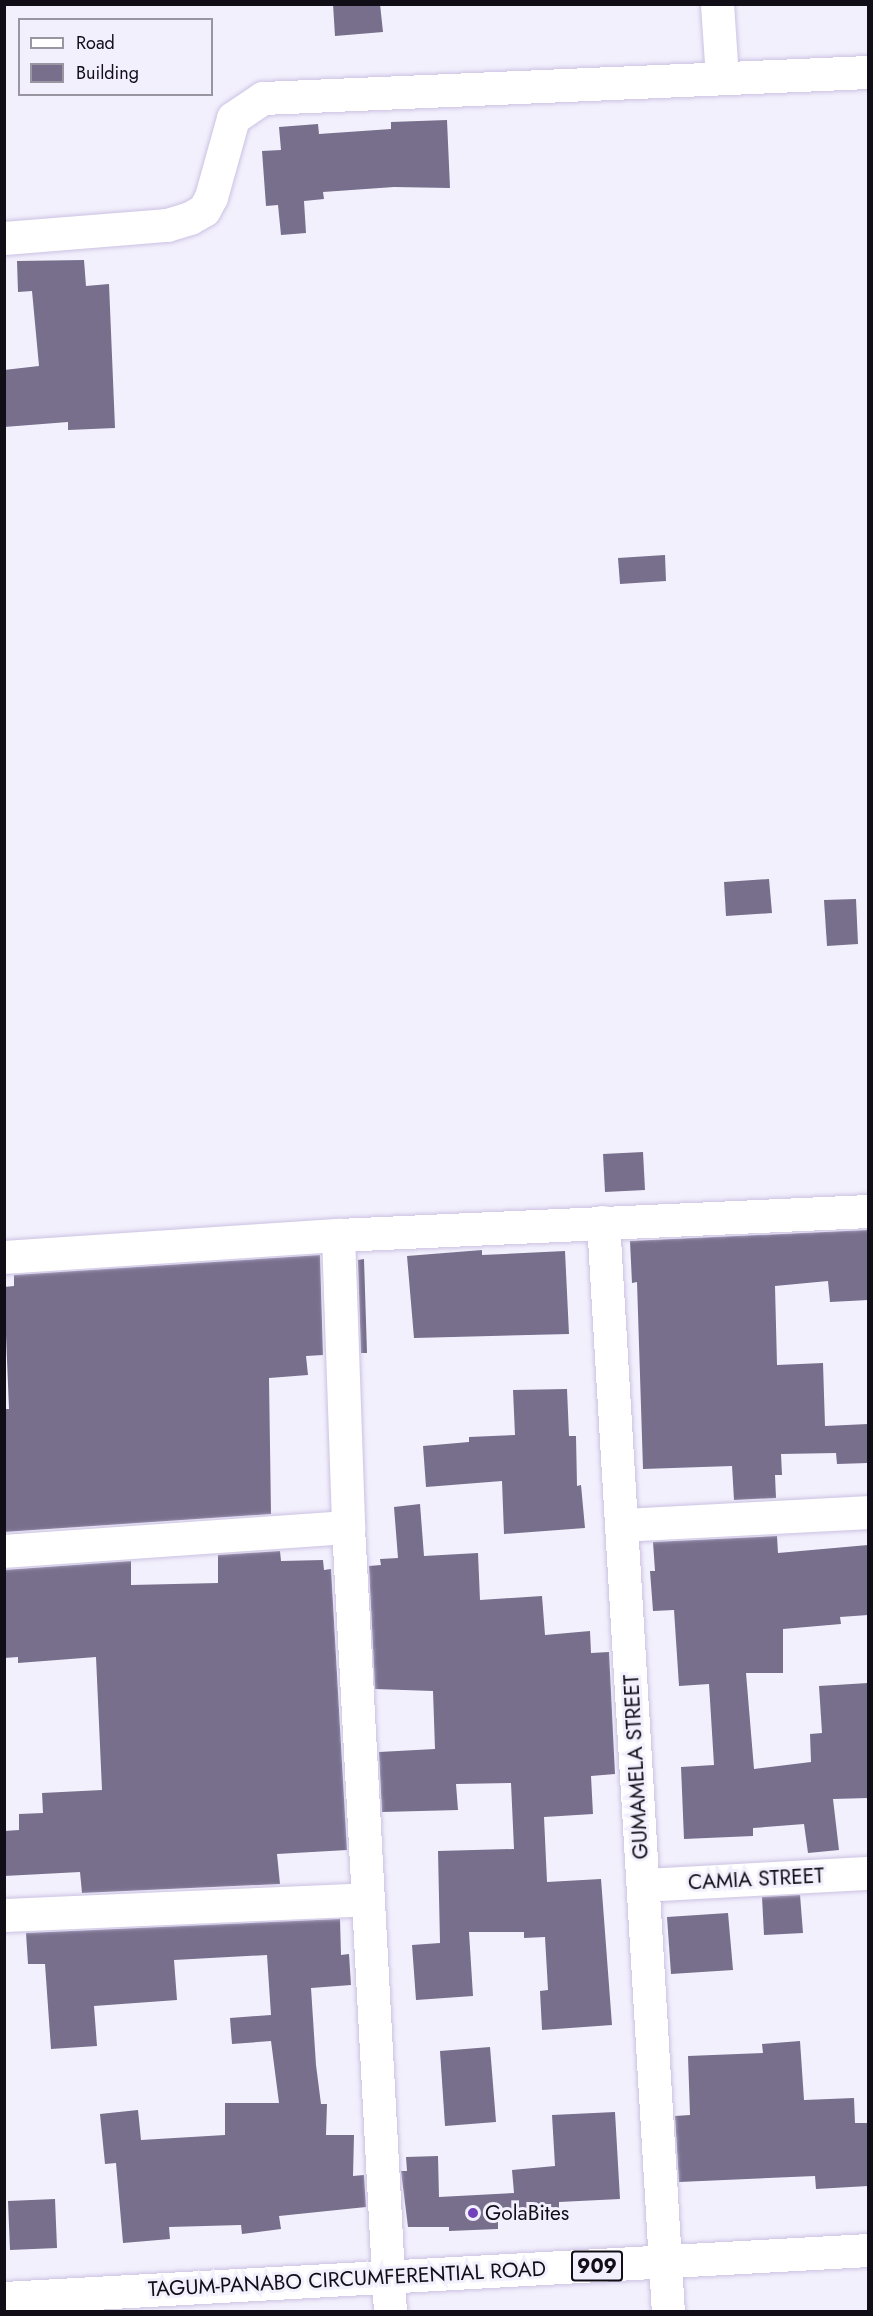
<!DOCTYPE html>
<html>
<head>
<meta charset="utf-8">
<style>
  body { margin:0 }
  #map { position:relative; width:873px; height:2316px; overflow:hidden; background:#f3f0fd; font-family:Jost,sans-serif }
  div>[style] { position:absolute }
  .building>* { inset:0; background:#776f8c }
  .roads { filter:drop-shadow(0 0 2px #cbc2e2) drop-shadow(0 0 2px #cbc2e2) }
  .street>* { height:33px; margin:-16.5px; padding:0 16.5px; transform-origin:16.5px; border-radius:16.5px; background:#fff }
  .primary>* { height:33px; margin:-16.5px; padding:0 16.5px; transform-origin:16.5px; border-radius:16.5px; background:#fff }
  .dots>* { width:16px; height:16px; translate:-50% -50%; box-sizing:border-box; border:3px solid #f3f0fd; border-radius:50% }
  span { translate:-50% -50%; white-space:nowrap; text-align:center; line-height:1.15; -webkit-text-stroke:6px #f3f0fd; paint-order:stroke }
  .shield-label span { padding:2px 4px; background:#f3f0fd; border:2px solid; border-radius:4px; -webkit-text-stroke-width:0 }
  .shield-label { font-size:20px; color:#110e18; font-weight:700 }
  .street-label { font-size:21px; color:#110e18 }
  .poi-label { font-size:21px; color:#110e18 }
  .left { translate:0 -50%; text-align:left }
  .frame { position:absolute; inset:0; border:6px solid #110e18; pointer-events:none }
  .legend { position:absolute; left:18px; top:18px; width:195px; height:78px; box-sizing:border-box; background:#f3f0fd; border:2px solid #9996a1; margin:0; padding:8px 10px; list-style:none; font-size:18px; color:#110e18 }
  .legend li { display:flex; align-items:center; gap:12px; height:30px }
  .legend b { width:30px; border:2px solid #9996a1 }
</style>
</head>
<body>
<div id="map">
  <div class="building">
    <div style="clip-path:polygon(333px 4px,380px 4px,383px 32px,335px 36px)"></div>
    <div style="clip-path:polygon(447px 120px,450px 188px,394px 187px,323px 192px,324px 199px,304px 201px,306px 233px,281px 235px,278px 205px,266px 206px,262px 151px,281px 150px,279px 127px,318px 124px,319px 134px,391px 129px,391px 122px)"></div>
    <div style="clip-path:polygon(84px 260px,86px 286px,109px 284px,115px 428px,68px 430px,68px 422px,4px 427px,4px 370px,39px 366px,32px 291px,18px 292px,17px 261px)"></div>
    <div style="clip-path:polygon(665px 555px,666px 581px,620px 584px,618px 558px)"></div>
    <div style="clip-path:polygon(769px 879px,772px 913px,726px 916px,724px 882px)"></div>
    <div style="clip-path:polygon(856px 899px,858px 944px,827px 946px,824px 900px)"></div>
    <div style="clip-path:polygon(643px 1152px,645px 1190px,605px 1192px,603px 1154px)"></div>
    <div style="clip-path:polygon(868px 1230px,868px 1300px,830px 1302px,828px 1281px,775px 1286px,777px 1365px,823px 1363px,825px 1426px,868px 1424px,868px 1463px,837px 1464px,836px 1453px,781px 1454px,782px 1475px,775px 1475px,776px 1498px,734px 1500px,732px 1466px,643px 1469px,637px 1282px,632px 1283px,630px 1241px)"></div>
    <div style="clip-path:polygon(482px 1250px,482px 1255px,565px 1251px,569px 1334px,414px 1338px,407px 1256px)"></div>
    <div style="clip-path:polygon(320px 1255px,323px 1355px,306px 1356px,308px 1375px,269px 1378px,271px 1514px,4px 1532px,4px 1409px,9px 1409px,4px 1287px,14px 1286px,14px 1275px)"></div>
    <div style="clip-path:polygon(364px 1259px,367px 1353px,361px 1353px,358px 1260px)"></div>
    <div style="clip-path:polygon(567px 1389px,569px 1436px,576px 1436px,577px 1486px,581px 1485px,585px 1528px,504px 1534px,502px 1481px,426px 1487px,423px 1446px,469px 1442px,469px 1437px,515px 1435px,513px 1390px)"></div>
    <div style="clip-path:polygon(420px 1504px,424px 1556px,478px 1553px,480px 1600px,542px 1596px,545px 1635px,590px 1631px,591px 1653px,609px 1652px,615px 1774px,591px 1776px,593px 1814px,544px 1817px,547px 1882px,601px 1879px,612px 2025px,542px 2030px,540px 1991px,548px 1990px,545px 1937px,524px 1938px,524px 1932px,469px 1932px,473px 1996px,416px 2000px,412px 1945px,440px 1943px,438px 1851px,514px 1849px,511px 1783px,456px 1784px,458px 1810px,382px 1812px,379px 1752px,435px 1749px,433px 1691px,375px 1689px,369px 1566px,381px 1565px,380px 1559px,398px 1558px,394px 1507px)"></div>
    <div style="clip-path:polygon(777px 1536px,778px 1553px,868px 1545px,868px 1615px,840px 1617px,841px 1624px,783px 1629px,783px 1673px,746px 1673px,754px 1769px,811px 1762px,810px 1734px,822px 1733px,819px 1686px,868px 1683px,868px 1798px,833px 1799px,839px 1850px,808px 1853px,804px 1824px,753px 1828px,753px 1836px,684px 1839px,681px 1767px,714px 1765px,709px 1684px,679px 1686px,674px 1610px,653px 1611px,650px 1571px,655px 1571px,653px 1542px)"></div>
    <div style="clip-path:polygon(280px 1551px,281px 1561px,323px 1560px,324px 1570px,331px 1569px,347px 1850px,277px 1854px,280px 1884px,82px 1893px,80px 1872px,4px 1876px,4px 1831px,19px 1830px,19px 1814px,43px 1813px,42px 1793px,102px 1790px,96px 1657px,18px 1663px,18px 1657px,4px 1658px,4px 1570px,131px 1561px,131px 1585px,218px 1583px,218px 1555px)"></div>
    <div style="clip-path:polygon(800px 1895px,803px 1933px,764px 1935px,762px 1897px)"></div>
    <div style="clip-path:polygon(728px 1913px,733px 1970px,671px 1974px,667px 1917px)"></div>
    <div style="clip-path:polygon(340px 1919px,341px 1955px,349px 1954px,351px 1985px,311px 1988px,316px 2065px,321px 2104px,327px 2104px,326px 2135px,354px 2135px,353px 2176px,364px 2175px,366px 2207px,279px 2216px,281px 2229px,242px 2234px,241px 2225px,169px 2227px,170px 2239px,123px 2243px,116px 2163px,105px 2164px,100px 2114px,138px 2110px,141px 2140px,225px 2135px,225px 2103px,279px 2103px,271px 2041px,232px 2044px,230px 2018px,271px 2015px,267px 1955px,174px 1960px,177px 2000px,94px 2006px,97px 2046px,51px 2049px,45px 1964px,28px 1964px,26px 1933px)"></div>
    <div style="clip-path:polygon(800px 2041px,804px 2100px,854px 2098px,855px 2123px,868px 2123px,868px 2186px,816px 2189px,815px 2176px,679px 2182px,675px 2116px,690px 2115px,688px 2056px,763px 2053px,762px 2044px)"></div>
    <div style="clip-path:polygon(490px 2047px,496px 2122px,445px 2126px,440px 2051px)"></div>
    <div style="clip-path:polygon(615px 2112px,620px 2199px,559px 2202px,559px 2214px,498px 2219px,498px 2229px,449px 2231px,449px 2227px,408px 2227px,401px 2171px,407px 2171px,406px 2157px,438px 2156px,439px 2197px,514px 2193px,512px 2170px,555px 2166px,552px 2115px)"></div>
    <div style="clip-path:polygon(55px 2199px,57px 2248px,10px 2250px,8px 2201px)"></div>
  </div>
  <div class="roads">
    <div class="street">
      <div style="left:717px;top:4px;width:74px;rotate:86.1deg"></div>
      <div style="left:4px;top:238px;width:164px;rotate:-4.6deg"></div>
      <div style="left:167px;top:225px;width:24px;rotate:-17deg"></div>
      <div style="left:190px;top:218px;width:16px;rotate:-30deg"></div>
      <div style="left:204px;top:210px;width:15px;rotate:-62deg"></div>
      <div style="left:211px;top:197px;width:82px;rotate:-74.4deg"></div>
      <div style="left:233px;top:118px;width:36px;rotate:-34deg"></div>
      <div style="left:263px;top:98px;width:606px;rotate:-2.46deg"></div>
      <div style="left:603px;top:1222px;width:1092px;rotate:86.59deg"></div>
      <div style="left:338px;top:1235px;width:292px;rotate:88deg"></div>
      <div style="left:348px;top:1527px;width:786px;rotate:86.94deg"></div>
      <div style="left:4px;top:1257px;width:335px;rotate:-3.8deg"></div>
      <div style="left:338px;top:1235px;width:531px;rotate:-2.59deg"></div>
      <div style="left:621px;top:1525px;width:247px;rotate:-3deg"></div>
      <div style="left:4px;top:1551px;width:345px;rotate:-4deg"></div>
      <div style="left:643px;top:1885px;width:225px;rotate:-3.1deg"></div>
      <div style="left:4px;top:1915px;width:364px;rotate:-2.5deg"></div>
    </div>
    <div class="primary">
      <div style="left:4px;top:2298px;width:865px;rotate:-3.18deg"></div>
    </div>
  </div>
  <div class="dots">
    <div style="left:473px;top:2213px;background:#7242ba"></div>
  </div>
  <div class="shield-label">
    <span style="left:597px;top:2266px">909</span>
  </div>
  <div class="street-label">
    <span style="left:636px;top:1767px;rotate:-93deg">GUMAMELA STREET</span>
    <span style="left:756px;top:1879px;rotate:-3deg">CAMIA STREET</span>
    <span style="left:347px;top:2279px;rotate:-3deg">TAGUM-PANABO CIRCUMFERENTIAL ROAD</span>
  </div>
  <div class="poi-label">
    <span class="left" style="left:485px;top:2213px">GolaBites</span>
  </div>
  <div class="frame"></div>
  <ul class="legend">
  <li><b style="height:8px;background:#fff"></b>Road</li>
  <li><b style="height:16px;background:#776f8c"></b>Building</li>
  </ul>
</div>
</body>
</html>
